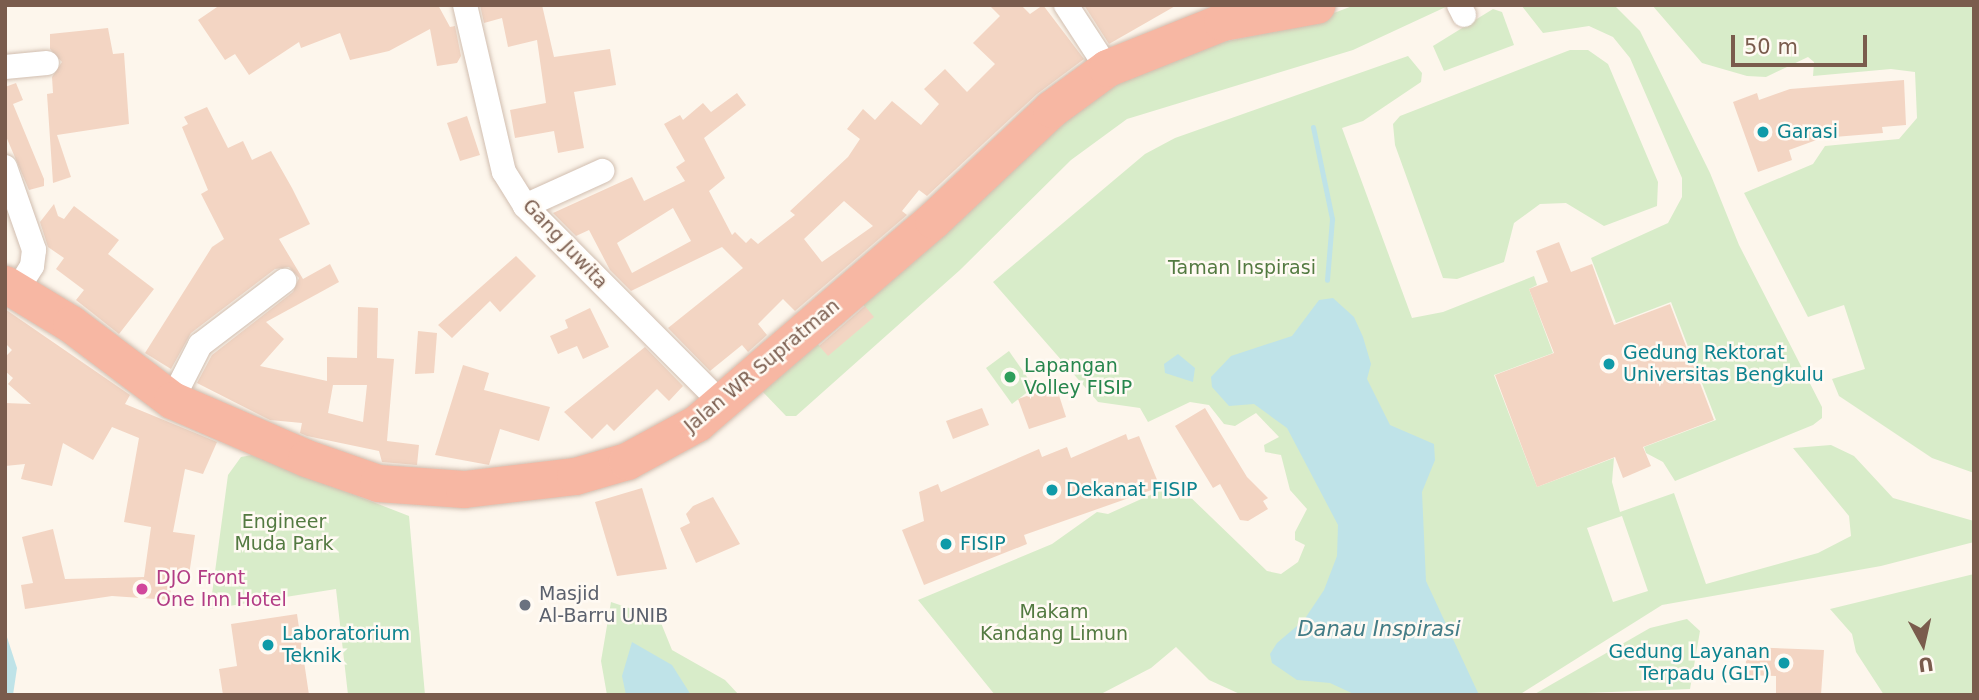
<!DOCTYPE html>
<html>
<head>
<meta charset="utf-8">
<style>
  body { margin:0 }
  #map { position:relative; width:1979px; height:700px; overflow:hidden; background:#fdf6ec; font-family:"DejaVu Sans",sans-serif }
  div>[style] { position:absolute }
  .green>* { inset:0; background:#d8ecc9 }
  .water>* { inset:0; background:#bfe3e8 }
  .stream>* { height:5px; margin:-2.5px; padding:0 2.5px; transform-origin:2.5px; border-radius:2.5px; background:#bfe3e8 }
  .building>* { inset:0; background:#f3d5c3 }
  .roads { filter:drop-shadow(0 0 2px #d1beb0) drop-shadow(0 0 2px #d1beb0) }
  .minor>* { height:24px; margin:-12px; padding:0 12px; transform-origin:12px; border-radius:12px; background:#fff }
  .highway>* { height:37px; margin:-18.5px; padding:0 18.5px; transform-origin:18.5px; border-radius:18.5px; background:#f7b7a3 }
  .dots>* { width:19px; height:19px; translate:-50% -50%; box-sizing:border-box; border:4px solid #fffaf3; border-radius:50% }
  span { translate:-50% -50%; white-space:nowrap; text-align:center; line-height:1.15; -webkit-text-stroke:5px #fffaf3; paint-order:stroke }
  .culture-label { font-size:19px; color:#0d838f }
  .left { translate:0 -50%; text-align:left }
  .right { translate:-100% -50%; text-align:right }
  .street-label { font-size:19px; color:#7a5c4d }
  .park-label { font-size:19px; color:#537a41 }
  .leisure-label { font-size:19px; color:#27864d }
  .hotel-label { font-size:19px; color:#b23c85 }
  .worship-label { font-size:19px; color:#5b616d }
  .water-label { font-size:21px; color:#437c86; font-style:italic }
  .frame { position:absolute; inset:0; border:7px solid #7a5c4d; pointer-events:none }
  .north { position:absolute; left:1888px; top:609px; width:70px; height:70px; -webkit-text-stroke:5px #fffaf3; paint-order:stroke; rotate:172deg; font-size:19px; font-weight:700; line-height:28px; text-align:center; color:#7a5c4d }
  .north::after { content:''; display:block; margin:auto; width:24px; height:32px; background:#7a5c4d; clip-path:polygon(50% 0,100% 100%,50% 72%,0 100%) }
  .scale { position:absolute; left:1731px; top:35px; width:136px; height:32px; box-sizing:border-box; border:4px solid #7a5c4d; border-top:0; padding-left:9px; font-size:21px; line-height:24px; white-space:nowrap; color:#7a5c4d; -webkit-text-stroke:5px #fffaf3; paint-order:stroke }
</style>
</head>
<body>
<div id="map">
  <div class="green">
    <div style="clip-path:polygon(1355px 5px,1450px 5px,1353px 50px,1127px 119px,1071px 160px,960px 270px,796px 416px,786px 416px,760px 389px,816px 342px,828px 355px,873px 317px,862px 303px,1017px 159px,1127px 72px,1183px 50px,1297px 27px)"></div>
    <div style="clip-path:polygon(1521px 5px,1614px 5px,1640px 31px,1710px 173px,1739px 245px,1822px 407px,1822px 418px,1813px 425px,1675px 481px,1663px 462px,1646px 453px,1644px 447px,1716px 420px,1671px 302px,1616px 323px,1591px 258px,1668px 223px,1682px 197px,1682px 178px,1630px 58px,1613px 37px,1589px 26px,1543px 33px)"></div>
    <div style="clip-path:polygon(1652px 5px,1974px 5px,1974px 473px,1932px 458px,1839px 396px,1832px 379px,1865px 369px,1844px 305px,1808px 317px,1744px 193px,1813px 164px,1825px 146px,1899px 139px,1917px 118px,1915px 72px,1891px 69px,1813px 76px,1814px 62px,1808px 57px,1766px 77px,1747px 76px,1702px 63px)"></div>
    <div style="clip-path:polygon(1493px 9px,1502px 12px,1514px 45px,1444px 71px,1433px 46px)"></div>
    <div style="clip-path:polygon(1570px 50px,1588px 50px,1608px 64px,1658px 182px,1657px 206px,1604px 226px,1566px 203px,1540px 204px,1514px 223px,1504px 262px,1457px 279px,1443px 278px,1395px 145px,1393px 124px,1400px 116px)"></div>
    <div style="clip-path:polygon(evenodd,1408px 56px,1422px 73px,1421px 82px,1363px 121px,1342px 128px,1412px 318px,1443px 312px,1534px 276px,1537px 285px,1529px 289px,1553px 353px,1494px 375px,1537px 487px,1614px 458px,1612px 482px,1620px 512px,1674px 493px,1706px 584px,1818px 553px,1851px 536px,1849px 516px,1793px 448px,1831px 445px,1854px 456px,1893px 498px,1974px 521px,1974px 542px,1881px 566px,1662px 605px,1519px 695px,1242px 695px,1209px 680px,1176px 647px,1151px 668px,1099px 695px,995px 695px,918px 600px,1052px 544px,1097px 512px,1108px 514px,1168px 487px,1184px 491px,1267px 571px,1281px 574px,1298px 562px,1305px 545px,1295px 540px,1295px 532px,1307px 509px,1290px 490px,1281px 455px,1265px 452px,1264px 445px,1279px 437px,1256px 413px,1235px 426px,1224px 424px,1209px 405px,1190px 402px,1148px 422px,1140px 408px,1098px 402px,993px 282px,1145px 154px,1175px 138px,1408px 56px,1622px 516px,1648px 591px,1613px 602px,1587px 528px,1622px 516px)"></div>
    <div style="clip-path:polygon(1009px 351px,1034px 387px,1012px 404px,986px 368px)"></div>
    <div style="clip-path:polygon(252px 455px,409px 516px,425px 695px,348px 695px,336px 589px,210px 609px,228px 475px,241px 457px)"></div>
    <div style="clip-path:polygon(1974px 574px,1974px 695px,1884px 695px,1856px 652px,1852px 634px,1830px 609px)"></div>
    <div style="clip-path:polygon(611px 602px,659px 618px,672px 650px,725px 680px,739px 695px,607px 695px,601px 661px)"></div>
    <div style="clip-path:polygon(1687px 619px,1700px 631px,1690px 689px,1533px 695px,1650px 628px)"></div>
  </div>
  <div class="water">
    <div style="clip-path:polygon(1333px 298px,1354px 317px,1363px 337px,1371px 364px,1367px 379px,1390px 425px,1434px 444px,1435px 460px,1422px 492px,1426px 581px,1479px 695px,1356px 695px,1330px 683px,1297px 680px,1272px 663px,1270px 654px,1277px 643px,1304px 620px,1324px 590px,1337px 556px,1338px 525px,1287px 428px,1254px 404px,1229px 406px,1212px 387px,1211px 377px,1231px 356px,1292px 336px,1319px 300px)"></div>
    <div style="clip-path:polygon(1178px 354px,1195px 368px,1193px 382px,1165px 373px,1164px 364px)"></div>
    <div style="clip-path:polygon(5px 631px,17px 668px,13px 695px,5px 695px)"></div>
    <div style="clip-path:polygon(632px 642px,672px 665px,691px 695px,626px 695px,622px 676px)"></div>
  </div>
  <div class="stream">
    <div style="left:1313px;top:127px;width:94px;rotate:78.3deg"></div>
    <div style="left:1332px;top:219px;width:61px;rotate:94.7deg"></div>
  </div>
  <div class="building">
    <div style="clip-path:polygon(220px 5px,438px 5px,450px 27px,455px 26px,461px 56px,457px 63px,437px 66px,430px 29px,389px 51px,350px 60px,340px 33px,301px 48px,299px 42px,249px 75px,235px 54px,225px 60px,198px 20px)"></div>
    <div style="clip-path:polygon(480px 5px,542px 5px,554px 57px,610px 49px,616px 85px,574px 92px,584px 148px,558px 153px,554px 131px,515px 138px,510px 110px,546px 103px,537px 40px,508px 47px,502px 18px,484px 23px)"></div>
    <div style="clip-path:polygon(evenodd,989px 5px,1021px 5px,1030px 14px,1043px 5px,1084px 59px,1037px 94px,927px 196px,919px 190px,902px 211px,907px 215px,795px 311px,783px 299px,758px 324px,767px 335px,748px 352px,742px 345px,710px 371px,668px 328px,743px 268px,722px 247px,631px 291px,610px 270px,589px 230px,576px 236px,553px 213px,632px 177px,644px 201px,685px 181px,676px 167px,685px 161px,664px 124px,680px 115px,683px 120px,703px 103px,711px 112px,737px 93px,746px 105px,704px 138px,725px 178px,709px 191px,732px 235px,735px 232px,746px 243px,751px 238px,758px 244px,795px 215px,790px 211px,848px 157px,860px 139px,847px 129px,863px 109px,875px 120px,892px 101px,921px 125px,939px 104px,924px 89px,945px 69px,967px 92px,995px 64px,973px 43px,1000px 16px,989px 5px,844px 201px,873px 226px,822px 262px,804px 239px,844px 201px,989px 5px,673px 208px,691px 241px,632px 273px,617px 243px,673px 208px)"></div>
    <div style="clip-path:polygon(1084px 5px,1177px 5px,1109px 44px)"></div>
    <div style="clip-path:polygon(108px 28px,113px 54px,124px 53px,129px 124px,57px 135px,71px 177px,53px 183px,47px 94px,53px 93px,52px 77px,62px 62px,50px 49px,50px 34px)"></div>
    <div style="clip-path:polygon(1904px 80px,1906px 125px,1882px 127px,1883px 133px,1822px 138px,1789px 150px,1792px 160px,1758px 172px,1733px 102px,1757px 93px,1759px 100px,1790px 89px)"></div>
    <div style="clip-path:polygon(16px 83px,23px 100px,13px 104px,44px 179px,44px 186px,29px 190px,5px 134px,5px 87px)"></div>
    <div style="clip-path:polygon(evenodd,207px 107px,228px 148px,243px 141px,252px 160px,271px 151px,292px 188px,310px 224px,279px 239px,303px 279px,330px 264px,339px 282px,266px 322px,284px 339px,260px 366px,327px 381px,327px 357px,357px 358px,358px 307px,378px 308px,377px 358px,394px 359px,387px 441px,419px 445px,417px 465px,382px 462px,379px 451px,307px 436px,300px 433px,302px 423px,270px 420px,197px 383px,212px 355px,293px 292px,299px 278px,289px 267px,275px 269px,191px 333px,171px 369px,145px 353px,212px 247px,224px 239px,201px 194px,208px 190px,182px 127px,188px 124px,184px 117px,207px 107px,333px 385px,367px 385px,363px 422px,328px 413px,333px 385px)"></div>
    <div style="clip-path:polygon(467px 116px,480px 155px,460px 161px,447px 123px)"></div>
    <div style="clip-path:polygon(54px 204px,58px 216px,64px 219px,74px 206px,119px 240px,108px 254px,154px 289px,119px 334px,76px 300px,84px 290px,56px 269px,64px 258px,48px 247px,40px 222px)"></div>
    <div style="clip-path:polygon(1559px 242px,1571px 272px,1592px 264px,1614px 325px,1670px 304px,1714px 420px,1643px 447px,1651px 466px,1623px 478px,1615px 457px,1537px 487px,1495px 375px,1554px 353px,1529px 289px,1548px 282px,1536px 251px)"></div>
    <div style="clip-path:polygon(516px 256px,536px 276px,500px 312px,490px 301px,452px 338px,438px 325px)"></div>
    <div style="clip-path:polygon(865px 306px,874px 317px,828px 356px,819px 346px)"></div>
    <div style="clip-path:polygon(590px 308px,609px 347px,583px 359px,577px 346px,558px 354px,550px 336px,568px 328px,565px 320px)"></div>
    <div style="clip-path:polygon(5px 309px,130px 395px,125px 404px,217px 442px,203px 474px,185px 469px,173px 532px,195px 535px,189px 575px,172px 572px,170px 600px,112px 596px,25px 609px,21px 585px,33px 583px,22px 537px,53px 529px,65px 579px,144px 577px,151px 527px,124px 522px,139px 438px,112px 427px,93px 460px,63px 443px,52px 486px,21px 479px,25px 464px,5px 466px,5px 403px,31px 404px,8px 384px,13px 378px,5px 371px,5px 357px,12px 350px,5px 343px)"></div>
    <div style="clip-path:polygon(418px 331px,437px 333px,434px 373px,415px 374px)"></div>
    <div style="clip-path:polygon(645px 347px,683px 386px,669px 401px,657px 389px,614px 431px,607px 424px,592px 439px,564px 412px)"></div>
    <div style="clip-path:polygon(463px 365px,489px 373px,484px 390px,550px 407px,539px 441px,500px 429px,489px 465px,435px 455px)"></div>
    <div style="clip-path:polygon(1056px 386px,1066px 417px,1029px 429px,1018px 399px)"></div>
    <div style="clip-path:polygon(982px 408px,989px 425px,953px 439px,946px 421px)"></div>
    <div style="clip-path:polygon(1205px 408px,1247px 477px,1268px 498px,1263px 501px,1268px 509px,1248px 521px,1240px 520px,1220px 484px,1213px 488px,1175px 426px)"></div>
    <div style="clip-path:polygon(1126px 434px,1128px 440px,1139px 436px,1160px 487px,1024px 535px,1027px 544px,924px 585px,902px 530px,924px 521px,919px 492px,938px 484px,941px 492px,1039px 449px,1042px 457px,1067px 447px,1071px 458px)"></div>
    <div style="clip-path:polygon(642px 488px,667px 569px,617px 576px,595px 502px)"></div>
    <div style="clip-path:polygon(713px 497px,740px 544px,696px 563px,680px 528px,690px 523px,686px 514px,693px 506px)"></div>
    <div style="clip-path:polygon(297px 614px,309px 695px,223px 695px,219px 669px,237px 666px,231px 624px)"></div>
    <div style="clip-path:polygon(1747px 647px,1824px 650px,1821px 695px,1776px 695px,1776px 676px,1745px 675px)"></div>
  </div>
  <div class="roads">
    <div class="minor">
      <div style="left:465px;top:5px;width:171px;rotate:76.9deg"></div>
      <div style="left:504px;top:172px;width:40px;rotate:58deg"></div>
      <div style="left:525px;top:206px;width:279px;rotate:45.1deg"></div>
      <div style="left:1066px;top:5px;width:75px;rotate:56.9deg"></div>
      <div style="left:1459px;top:5px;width:11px;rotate:63deg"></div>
      <div style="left:5px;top:67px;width:42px;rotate:-5.4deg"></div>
      <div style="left:5px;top:167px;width:88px;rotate:70.7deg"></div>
      <div style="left:34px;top:250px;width:16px;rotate:97deg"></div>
      <div style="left:32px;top:266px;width:28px;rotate:122deg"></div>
      <div style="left:525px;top:206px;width:85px;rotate:-24.4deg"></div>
      <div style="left:172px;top:400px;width:62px;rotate:-63deg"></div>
      <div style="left:200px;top:345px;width:106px;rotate:-37.3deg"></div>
    </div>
    <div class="highway">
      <div style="left:5px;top:284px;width:77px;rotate:31.2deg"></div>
      <div style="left:71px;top:324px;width:126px;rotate:37deg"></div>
      <div style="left:172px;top:400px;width:146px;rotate:23.4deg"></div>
      <div style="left:306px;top:458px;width:76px;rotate:19.1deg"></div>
      <div style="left:378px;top:483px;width:86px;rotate:4deg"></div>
      <div style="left:464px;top:489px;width:112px;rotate:-6.7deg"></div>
      <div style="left:575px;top:476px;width:54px;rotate:-16.1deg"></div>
      <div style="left:627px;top:461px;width:80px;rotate:-28.5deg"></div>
      <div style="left:697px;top:423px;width:311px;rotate:-40.7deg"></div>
      <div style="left:933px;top:220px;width:162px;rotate:-43.2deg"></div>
      <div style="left:1051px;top:109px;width:69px;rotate:-36.2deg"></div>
      <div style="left:1107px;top:68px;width:124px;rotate:-21.8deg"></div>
      <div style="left:1222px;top:22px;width:96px;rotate:-10.3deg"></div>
    </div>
  </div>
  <div class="dots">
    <div style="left:1763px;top:132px;background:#0f9aa8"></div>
    <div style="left:1609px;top:364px;background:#0f9aa8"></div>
    <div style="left:1010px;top:377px;background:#2e9e5b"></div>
    <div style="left:1052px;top:490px;background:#0f9aa8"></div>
    <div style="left:946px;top:544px;background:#0f9aa8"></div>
    <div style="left:142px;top:589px;background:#d1479c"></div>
    <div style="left:525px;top:605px;background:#6b7280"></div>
    <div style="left:268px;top:645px;background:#0f9aa8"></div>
    <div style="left:1784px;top:663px;background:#0f9aa8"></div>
  </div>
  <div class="culture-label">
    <span class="left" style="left:1777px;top:132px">Garasi</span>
    <span class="left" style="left:1623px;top:364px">Gedung Rektorat<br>Universitas Bengkulu</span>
    <span class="left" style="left:1066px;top:490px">Dekanat FISIP</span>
    <span class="left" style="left:960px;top:544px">FISIP</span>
    <span class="left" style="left:282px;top:645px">Laboratorium<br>Teknik</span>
    <span class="right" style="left:1770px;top:663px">Gedung Layanan<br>Terpadu (GLT)</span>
  </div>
  <div class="street-label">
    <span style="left:565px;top:244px;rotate:47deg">Gang Juwita</span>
    <span style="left:762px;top:366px;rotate:-40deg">Jalan WR Supratman</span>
  </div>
  <div class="park-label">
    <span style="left:1242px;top:268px">Taman Inspirasi</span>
    <span style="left:284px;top:533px">Engineer<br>Muda Park</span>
    <span style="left:1054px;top:623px">Makam<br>Kandang Limun</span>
  </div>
  <div class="leisure-label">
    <span class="left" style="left:1024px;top:377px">Lapangan<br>Volley FISIP</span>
  </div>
  <div class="hotel-label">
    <span class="left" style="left:156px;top:589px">DJO Front<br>One Inn Hotel</span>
  </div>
  <div class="worship-label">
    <span class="left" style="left:539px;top:605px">Masjid<br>Al-Barru UNIB</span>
  </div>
  <div class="water-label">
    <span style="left:1379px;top:629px">Danau Inspirasi</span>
  </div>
  <div class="frame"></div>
  <div class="north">U</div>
  <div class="scale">50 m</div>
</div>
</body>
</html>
